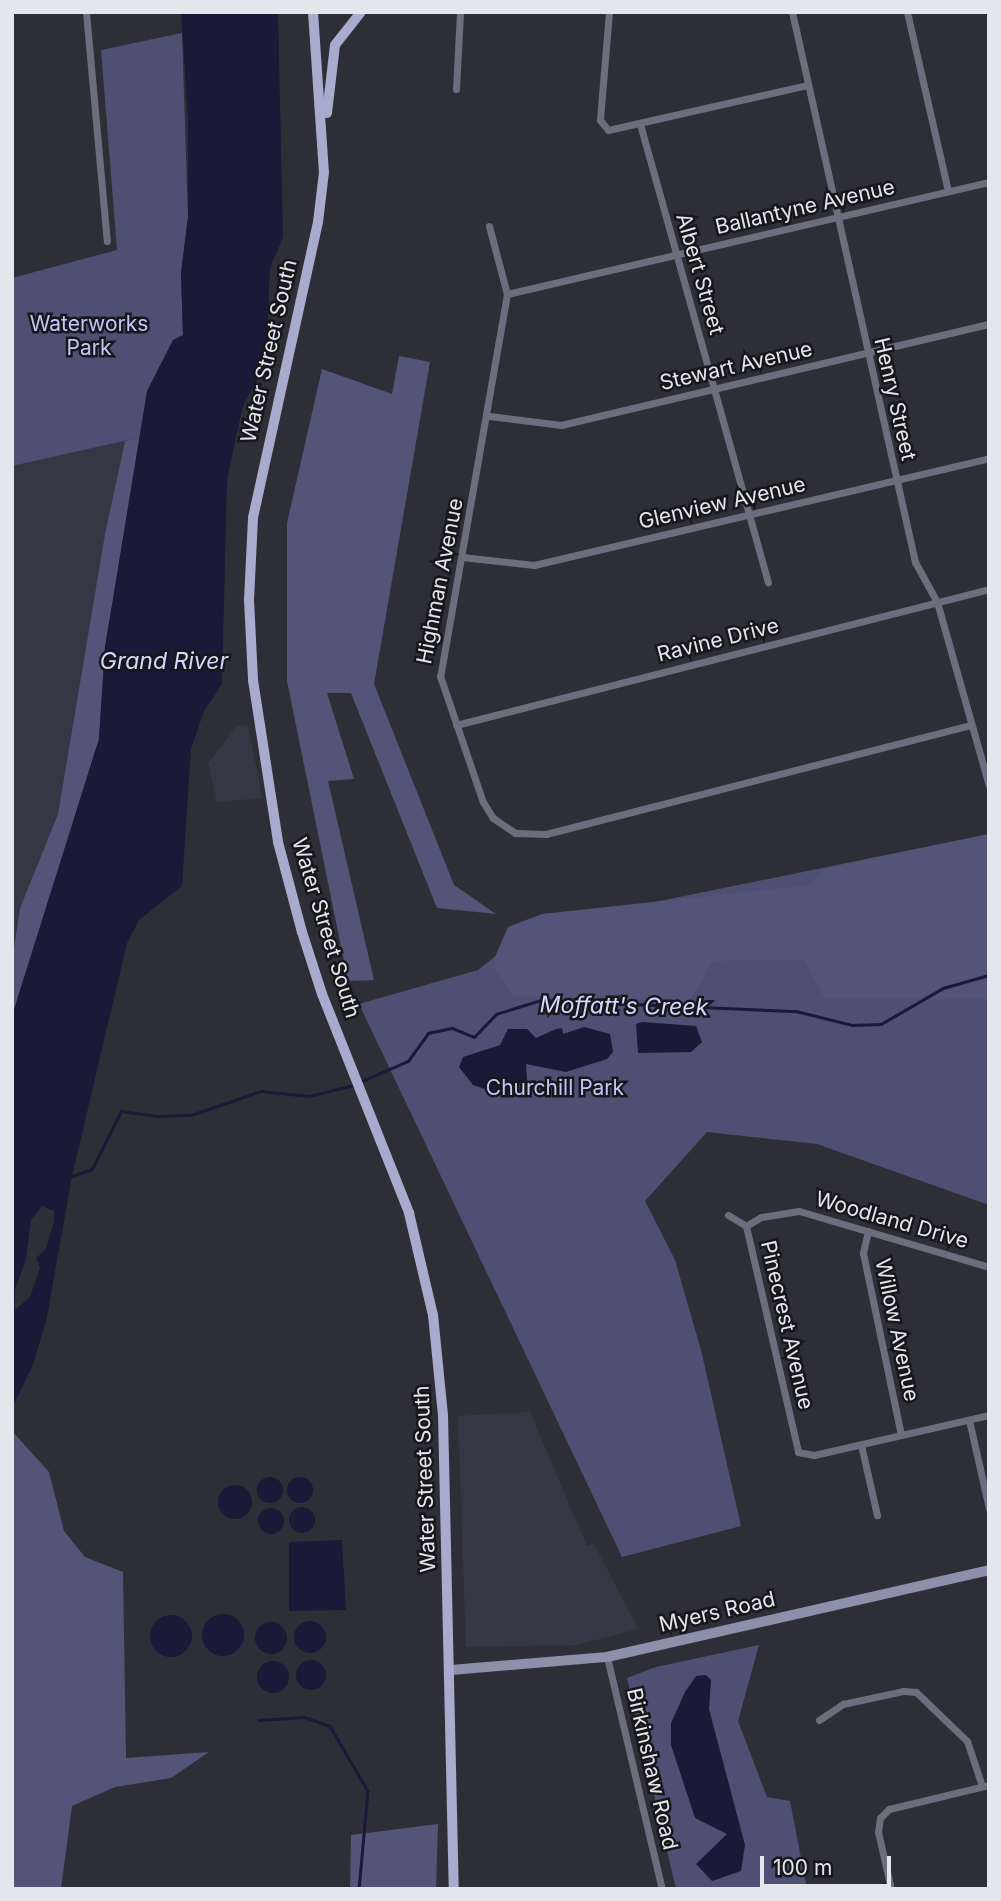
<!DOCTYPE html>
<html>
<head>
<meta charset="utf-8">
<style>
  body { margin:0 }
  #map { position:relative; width:1001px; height:1901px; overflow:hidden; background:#2e2f36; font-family:Inter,sans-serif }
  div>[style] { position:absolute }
  .built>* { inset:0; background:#363745 }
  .green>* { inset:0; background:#4d5072 }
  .forest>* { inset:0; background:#525578 }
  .water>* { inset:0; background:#191938 }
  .round { border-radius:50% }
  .stream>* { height:2.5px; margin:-1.25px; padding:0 1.25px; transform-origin:1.25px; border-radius:1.25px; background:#191938 }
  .minor>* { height:7px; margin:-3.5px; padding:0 3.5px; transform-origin:3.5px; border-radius:3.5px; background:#6c6e7e }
  .secondary>* { height:10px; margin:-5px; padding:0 5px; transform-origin:5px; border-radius:5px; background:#8d90ab }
  .primary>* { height:10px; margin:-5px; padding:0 5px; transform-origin:5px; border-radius:5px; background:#a7abcd }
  span { translate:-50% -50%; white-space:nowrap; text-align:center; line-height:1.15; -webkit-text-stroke:5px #17171b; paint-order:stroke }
  .street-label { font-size:21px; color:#e5e6eb }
  .park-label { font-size:21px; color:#c2c7fa }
  .water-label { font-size:23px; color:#d4d8fe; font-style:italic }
  .frame { position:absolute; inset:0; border:14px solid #e5e6eb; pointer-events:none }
  .scale { position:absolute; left:760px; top:1856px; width:131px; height:32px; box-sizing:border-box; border:4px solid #e5e6eb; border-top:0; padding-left:9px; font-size:21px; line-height:24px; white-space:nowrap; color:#e5e6eb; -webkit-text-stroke:5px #17171b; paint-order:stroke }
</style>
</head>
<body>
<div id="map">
  <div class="built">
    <div style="clip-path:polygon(125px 441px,105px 534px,58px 814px,20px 908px,12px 961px,12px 466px)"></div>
    <div style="clip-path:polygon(248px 725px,262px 798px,217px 802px,208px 763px,237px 726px)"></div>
    <div style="clip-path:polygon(530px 1412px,587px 1546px,594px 1544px,638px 1629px,576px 1645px,466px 1647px,458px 1416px)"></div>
  </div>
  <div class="green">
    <div style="clip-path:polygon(182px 33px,188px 217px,181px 273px,183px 336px,147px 391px,142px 437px,12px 466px,12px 278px,117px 250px,101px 50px)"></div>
    <div style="clip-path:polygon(989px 834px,989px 1205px,817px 1144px,707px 1132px,645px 1201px,675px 1260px,701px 1350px,741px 1526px,622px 1557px,359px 1004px,478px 970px,532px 927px)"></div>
    <div style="clip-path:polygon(759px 1645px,738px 1721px,767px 1797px,790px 1801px,807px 1889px,676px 1889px,627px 1678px,656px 1667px)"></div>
  </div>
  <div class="forest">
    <div style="clip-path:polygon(399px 356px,430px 362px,374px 684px,454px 885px,496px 914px,437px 908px,351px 693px,327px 693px,354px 779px,328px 781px,374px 980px,348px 981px,287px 681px,287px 523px,322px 369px,392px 394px)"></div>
    <div style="clip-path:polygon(142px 437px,105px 647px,99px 739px,12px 1016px,12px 961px,20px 908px,58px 814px,105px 534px,125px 441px)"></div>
    <div style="clip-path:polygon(989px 834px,989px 999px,825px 999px,804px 960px,713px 961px,690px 1001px,514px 996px,495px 969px,495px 957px,508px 927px,542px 914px,810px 885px,826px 868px)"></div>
    <div style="clip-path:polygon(12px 1431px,49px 1472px,64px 1531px,85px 1557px,123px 1572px,126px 1758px,209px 1752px,171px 1778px,115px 1787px,72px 1806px,61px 1889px,12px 1889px)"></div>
    <div style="clip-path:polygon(438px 1824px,436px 1889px,350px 1889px,351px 1835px)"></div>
  </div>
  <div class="water">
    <div style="clip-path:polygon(evenodd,181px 12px,278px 12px,283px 237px,270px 268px,266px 365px,243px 405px,227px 480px,222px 684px,204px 711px,191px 749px,182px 886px,139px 920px,127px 943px,72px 1176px,47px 1317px,33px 1365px,12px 1408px,12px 1016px,99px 739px,105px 647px,147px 391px,173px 340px,183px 335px,181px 273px,188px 217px,188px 121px,181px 12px,42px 1206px,54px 1211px,54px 1221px,46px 1249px,36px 1258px,40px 1267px,30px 1297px,15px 1310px,15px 1290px,26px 1259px,31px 1220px,42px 1206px)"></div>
    <div style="clip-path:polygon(642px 1022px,696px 1026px,702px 1042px,691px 1052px,638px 1053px,636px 1024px)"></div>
    <div style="clip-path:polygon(584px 1027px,610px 1034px,613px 1052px,607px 1059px,566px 1072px,526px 1064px,527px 1080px,514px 1086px,508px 1097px,473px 1085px,459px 1067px,463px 1057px,500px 1045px,508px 1029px,527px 1029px,536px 1038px,556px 1029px,562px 1028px,563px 1034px)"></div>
    <div class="round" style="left:257px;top:1477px;width:26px;height:26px"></div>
    <div class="round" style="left:287px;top:1477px;width:26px;height:26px"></div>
    <div class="round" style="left:218px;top:1485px;width:34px;height:34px"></div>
    <div class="round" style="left:289px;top:1507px;width:26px;height:26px"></div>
    <div class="round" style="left:258px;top:1508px;width:26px;height:26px"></div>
    <div style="clip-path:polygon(342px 1540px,346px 1610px,289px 1611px,289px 1542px)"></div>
    <div class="round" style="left:202px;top:1614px;width:42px;height:42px"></div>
    <div class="round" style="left:150px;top:1615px;width:42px;height:42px"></div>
    <div class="round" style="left:294px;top:1621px;width:32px;height:32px"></div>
    <div class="round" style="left:255px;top:1622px;width:32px;height:32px"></div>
    <div class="round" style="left:296px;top:1660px;width:30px;height:30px"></div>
    <div class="round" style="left:257px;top:1661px;width:32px;height:32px"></div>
    <div style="clip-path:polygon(706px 1675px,711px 1680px,709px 1709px,745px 1845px,741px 1871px,712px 1881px,696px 1864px,727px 1834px,695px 1818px,671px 1745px,671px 1723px,685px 1692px,696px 1676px)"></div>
  </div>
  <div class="stream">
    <div style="left:360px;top:1082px;width:52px;rotate:-23.6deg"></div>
    <div style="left:408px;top:1061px;width:34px;rotate:-54deg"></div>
    <div style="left:428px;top:1033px;width:25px;rotate:-12deg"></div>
    <div style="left:452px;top:1028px;width:24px;rotate:22deg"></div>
    <div style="left:474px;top:1037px;width:32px;rotate:-46deg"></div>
    <div style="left:496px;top:1014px;width:47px;rotate:-17.3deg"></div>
    <div style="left:541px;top:1000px;width:255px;rotate:2.5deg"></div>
    <div style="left:796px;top:1011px;width:58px;rotate:14deg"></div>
    <div style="left:852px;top:1025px;width:29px;rotate:-2deg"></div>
    <div style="left:881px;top:1024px;width:72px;rotate:-30.1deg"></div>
    <div style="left:943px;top:988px;width:48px;rotate:-15.8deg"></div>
    <div style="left:72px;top:1176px;width:21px;rotate:-19deg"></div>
    <div style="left:92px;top:1169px;width:65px;rotate:-63.4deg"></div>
    <div style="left:121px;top:1111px;width:36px;rotate:8deg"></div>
    <div style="left:157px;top:1116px;width:34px;rotate:-2deg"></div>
    <div style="left:191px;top:1115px;width:74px;rotate:-18.9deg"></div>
    <div style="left:261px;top:1091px;width:48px;rotate:5.9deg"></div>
    <div style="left:309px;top:1096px;width:46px;rotate:-13.7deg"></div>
    <div style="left:259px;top:1720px;width:45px;rotate:-3.8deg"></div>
    <div style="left:304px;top:1717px;width:28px;rotate:19deg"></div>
    <div style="left:330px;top:1726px;width:75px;rotate:59.7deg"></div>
    <div style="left:368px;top:1791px;width:98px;rotate:95.2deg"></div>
  </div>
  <div class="minor">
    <div style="left:86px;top:12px;width:230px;rotate:84.8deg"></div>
    <div style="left:609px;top:12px;width:108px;rotate:94.8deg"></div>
    <div style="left:600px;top:120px;width:13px;rotate:51deg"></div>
    <div style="left:608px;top:130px;width:205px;rotate:-12.7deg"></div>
    <div style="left:792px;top:12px;width:564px;rotate:77.39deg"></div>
    <div style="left:915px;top:562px;width:46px;rotate:61.2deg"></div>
    <div style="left:937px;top:602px;width:191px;rotate:74.2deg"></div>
    <div style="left:907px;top:12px;width:184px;rotate:77.1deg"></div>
    <div style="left:456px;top:89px;width:77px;rotate:-87deg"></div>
    <div style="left:640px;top:124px;width:476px;rotate:74.4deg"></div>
    <div style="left:489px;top:226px;width:70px;rotate:75.2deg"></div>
    <div style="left:507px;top:294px;width:388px;rotate:99.9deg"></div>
    <div style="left:440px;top:676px;width:133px;rotate:71.2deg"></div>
    <div style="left:483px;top:802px;width:19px;rotate:58deg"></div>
    <div style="left:493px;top:818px;width:27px;rotate:34deg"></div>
    <div style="left:515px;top:833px;width:31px;rotate:2deg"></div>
    <div style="left:546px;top:834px;width:439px;rotate:-14.4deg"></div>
    <div style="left:507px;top:294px;width:495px;rotate:-13.1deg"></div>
    <div style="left:489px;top:416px;width:73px;rotate:7.1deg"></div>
    <div style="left:561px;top:425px;width:440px;rotate:-13.3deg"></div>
    <div style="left:462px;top:557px;width:72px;rotate:6.3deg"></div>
    <div style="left:534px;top:565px;width:467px;rotate:-13.2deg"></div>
    <div style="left:456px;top:725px;width:550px;rotate:-14.31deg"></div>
    <div style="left:728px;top:1215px;width:21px;rotate:31deg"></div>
    <div style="left:746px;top:1226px;width:232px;rotate:77deg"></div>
    <div style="left:798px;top:1452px;width:16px;rotate:11deg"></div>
    <div style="left:814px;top:1455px;width:180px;rotate:-12.9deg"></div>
    <div style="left:746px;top:1226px;width:17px;rotate:-31deg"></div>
    <div style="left:761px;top:1217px;width:38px;rotate:-9deg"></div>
    <div style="left:799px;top:1211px;width:198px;rotate:16.4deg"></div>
    <div style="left:868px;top:1231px;width:23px;rotate:103deg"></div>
    <div style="left:863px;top:1253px;width:186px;rotate:78.2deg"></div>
    <div style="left:969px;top:1420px;width:91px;rotate:77.3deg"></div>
    <div style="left:861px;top:1445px;width:72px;rotate:77.1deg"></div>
    <div style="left:607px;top:1657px;width:238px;rotate:76.7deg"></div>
    <div style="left:819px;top:1720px;width:29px;rotate:-34deg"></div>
    <div style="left:843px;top:1704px;width:61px;rotate:-12.2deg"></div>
    <div style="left:903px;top:1691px;width:13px;rotate:4deg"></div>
    <div style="left:916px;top:1692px;width:71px;rotate:43.9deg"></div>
    <div style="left:967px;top:1741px;width:47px;rotate:71.6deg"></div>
    <div style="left:891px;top:1889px;width:58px;rotate:-102.8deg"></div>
    <div style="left:878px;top:1832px;width:14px;rotate:-82deg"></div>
    <div style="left:880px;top:1818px;width:13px;rotate:-45deg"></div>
    <div style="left:889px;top:1809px;width:103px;rotate:-13.5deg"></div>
  </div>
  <div class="secondary">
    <div style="left:451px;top:1670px;width:157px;rotate:-4.8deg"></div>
    <div style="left:607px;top:1657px;width:392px;rotate:-12.8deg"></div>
  </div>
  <div class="primary">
    <div style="left:313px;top:12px;width:160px;rotate:86.1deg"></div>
    <div style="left:324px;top:172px;width:50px;rotate:96.8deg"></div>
    <div style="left:318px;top:222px;width:303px;rotate:102.4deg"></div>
    <div style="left:253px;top:518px;width:82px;rotate:92.8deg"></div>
    <div style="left:249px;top:600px;width:80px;rotate:87.1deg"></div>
    <div style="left:253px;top:680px;width:164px;rotate:81.2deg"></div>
    <div style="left:278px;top:842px;width:93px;rotate:75.1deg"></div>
    <div style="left:302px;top:932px;width:65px;rotate:72.1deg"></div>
    <div style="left:322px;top:994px;width:236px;rotate:68.3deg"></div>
    <div style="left:409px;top:1213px;width:105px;rotate:76.8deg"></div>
    <div style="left:433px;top:1315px;width:100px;rotate:84.3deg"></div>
    <div style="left:443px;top:1415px;width:474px;rotate:88.7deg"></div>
    <div style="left:327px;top:113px;width:68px;rotate:-83.3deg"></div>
    <div style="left:335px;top:45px;width:42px;rotate:-51.8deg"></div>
  </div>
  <div class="street-label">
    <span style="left:805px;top:207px;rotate:-13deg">Ballantyne Avenue</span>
    <span style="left:700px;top:274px;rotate:74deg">Albert Street</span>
    <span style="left:269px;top:351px;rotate:-77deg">Water Street South</span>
    <span style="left:736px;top:366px;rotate:-13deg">Stewart Avenue</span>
    <span style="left:895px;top:399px;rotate:77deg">Henry Street</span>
    <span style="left:722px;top:503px;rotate:-13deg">Glenview Avenue</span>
    <span style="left:440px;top:581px;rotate:-79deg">Highman Avenue</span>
    <span style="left:718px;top:640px;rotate:-14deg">Ravine Drive</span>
    <span style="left:326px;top:928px;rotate:73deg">Water Street South</span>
    <span style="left:892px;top:1220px;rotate:16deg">Woodland Drive</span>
    <span style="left:787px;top:1325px;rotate:77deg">Pinecrest Avenue</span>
    <span style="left:897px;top:1330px;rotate:78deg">Willow Avenue</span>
    <span style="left:425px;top:1479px;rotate:-92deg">Water Street South</span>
    <span style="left:717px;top:1612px;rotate:-13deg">Myers Road</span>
    <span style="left:652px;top:1769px;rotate:77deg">Birkinshaw Road</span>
  </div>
  <div class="park-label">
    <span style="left:89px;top:336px">Waterworks<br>Park</span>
    <span style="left:555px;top:1088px">Churchill Park</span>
  </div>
  <div class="water-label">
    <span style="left:164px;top:661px">Grand River</span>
    <span style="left:624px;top:1006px;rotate:1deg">Moffatt's Creek</span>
  </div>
  <div class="frame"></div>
  <div class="scale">100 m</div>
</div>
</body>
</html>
